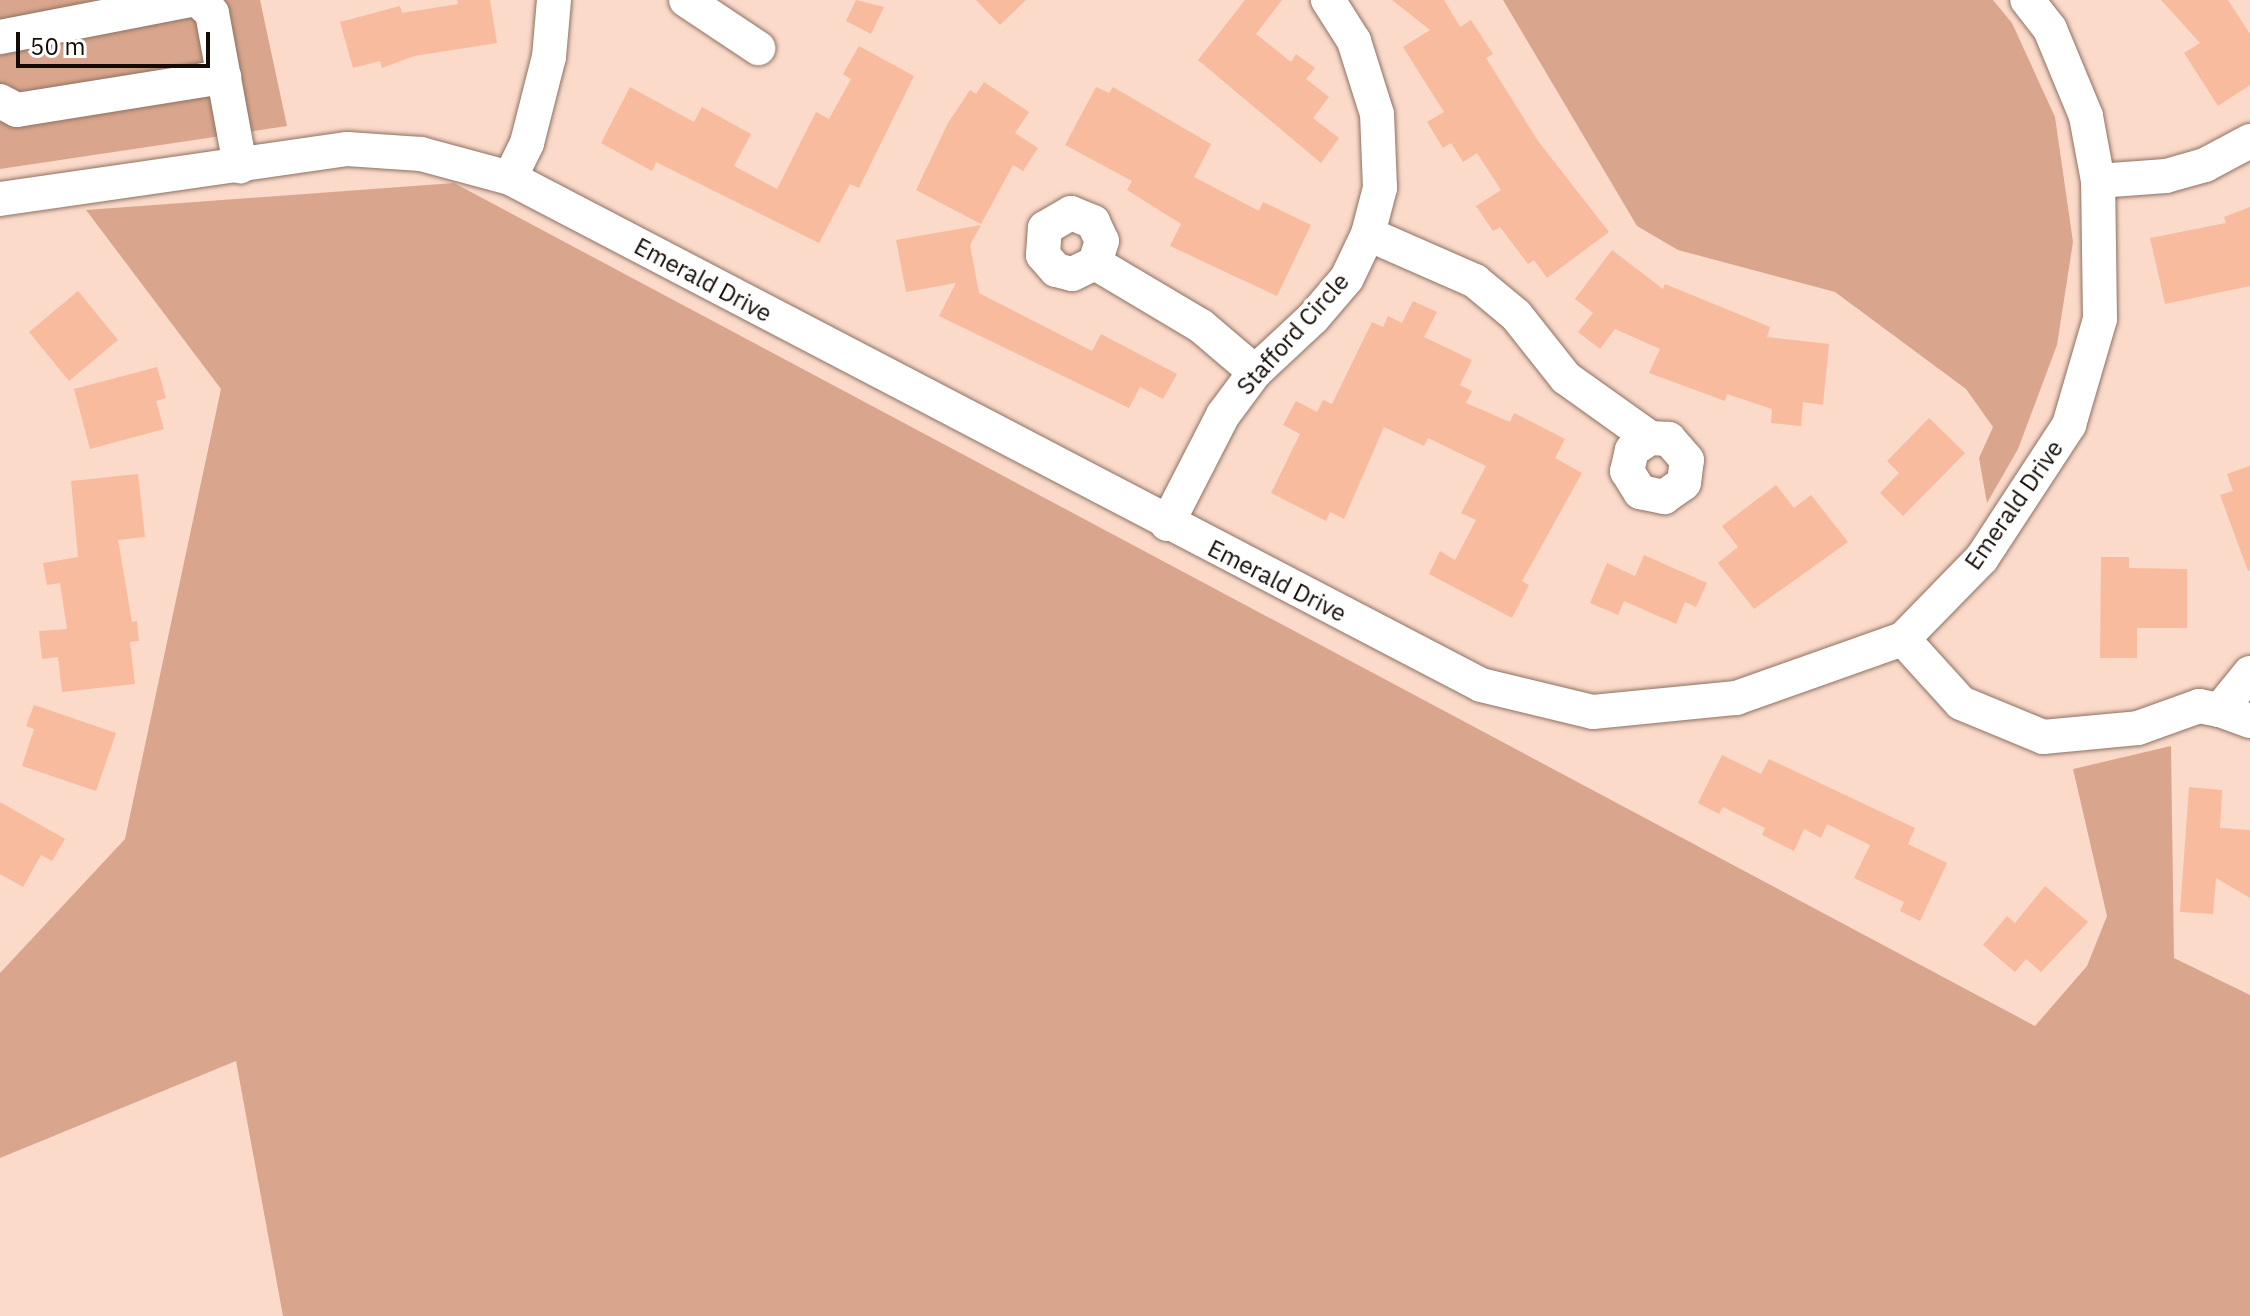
<!DOCTYPE html>
<html>
<head>
<meta charset="utf-8">
<style>
  body { margin:0 }
  #map { position:relative; width:2250px; height:1316px; overflow:hidden; background:#fbdaca; font-family:"IBM Plex Sans",sans-serif }
  div>[style] { position:absolute }
  .green>* { inset:0; background:#d9a68d }
  .building>* { inset:0; background:#f8bb9d }
  .roads { filter:drop-shadow(0 0 2px #8e7163) drop-shadow(0 0 2px #8e7163) }
  .minor>* { height:34px; margin:-17px; padding:0 17px; transform-origin:17px; border-radius:17px; background:#fff }
  span { translate:-50% -50%; white-space:nowrap; text-align:center; line-height:1.15; -webkit-text-stroke:8px #fff; paint-order:stroke }
  .street-label { font-size:24px; color:#150b06 }
  .scale { position:absolute; left:16px; top:32px; width:194px; height:36px; box-sizing:border-box; border:4px solid #150b06; border-top:0; padding-left:10px; font-size:24px; line-height:28px; white-space:nowrap; color:#150b06; -webkit-text-stroke:6px #fff; paint-order:stroke }
</style>
</head>
<body>
<div id="map">
  <div class="green">
    <div style="clip-path:polygon(0 0,260px 0,287px 126px,0 169px)"></div>
    <div style="clip-path:polygon(1503px 0,1993px 0,2012px 23px,2055px 117px,2073px 242px,2057px 345px,2018px 449px,1987px 503px,1979px 458px,1993px 427px,1966px 389px,1835px 292px,1678px 250px,1637px 226px)"></div>
    <div style="clip-path:polygon(454px 183px,2035px 1026px,2087px 966px,2107px 916px,2073px 769px,2171px 746px,2174px 958px,2250px 995px,2250px 1316px,283px 1316px,236px 1061px,0 1158px,0 973px,125px 839px,221px 389px,86px 210px)"></div>
  </div>
  <div class="building">
    <div style="clip-path:polygon(457px 0,490px 0,497px 43px,414px 56px,382px 68px,380px 61px,353px 68px,340px 22px,400px 6px,402px 13px,458px 4px)"></div>
    <div style="clip-path:polygon(856px 0,884px 7px,871px 34px,846px 21px)"></div>
    <div style="clip-path:polygon(976px 0,1026px 0,1000px 25px)"></div>
    <div style="clip-path:polygon(1245px 0,1282px 0,1256px 34px,1291px 62px,1296px 54px,1315px 68px,1306px 79px,1329px 97px,1313px 118px,1339px 138px,1321px 163px,1198px 60px)"></div>
    <div style="clip-path:polygon(1392px 0,1444px 0,1460px 27px,1471px 20px,1493px 54px,1486px 58px,1538px 141px,1609px 232px,1547px 278px,1534px 260px,1528px 264px,1500px 227px,1493px 231px,1476px 206px,1501px 190px,1477px 153px,1463px 162px,1451px 143px,1443px 148px,1427px 122px,1444px 112px,1403px 47px,1430px 30px)"></div>
    <div style="clip-path:polygon(2161px 0,2228px 0,2250px 34px,2250px 85px,2218px 106px,2184px 53px,2200px 43px)"></div>
    <div style="clip-path:polygon(859px 46px,914px 76px,859px 188px,850px 184px,819px 243px,656px 162px,652px 171px,601px 143px,630px 87px,694px 122px,702px 107px,751px 134px,734px 166px,777px 189px,816px 112px,829px 119px,851px 79px,843px 74px)"></div>
    <div style="clip-path:polygon(984px 82px,1029px 112px,1015px 133px,1038px 148px,1023px 171px,1013px 165px,981px 224px,916px 190px,948px 123px,970px 90px,976px 94px)"></div>
    <div style="clip-path:polygon(1096px 87px,1109px 93px,1113px 87px,1211px 144px,1194px 177px,1259px 211px,1263px 202px,1311px 225px,1277px 296px,1170px 246px,1181px 224px,1127px 190px,1132px 181px,1065px 145px)"></div>
    <div style="clip-path:polygon(2250px 207px,2250px 286px,2165px 304px,2150px 238px,2226px 223px,2224px 217px)"></div>
    <div style="clip-path:polygon(981px 225px,970px 245px,979px 293px,1092px 351px,1101px 334px,1177px 374px,1163px 399px,1140px 387px,1129px 408px,939px 316px,956px 283px,906px 292px,896px 240px)"></div>
    <div style="clip-path:polygon(1612px 250px,1663px 289px,1665px 284px,1770px 327px,1767px 337px,1829px 344px,1823px 405px,1803px 402px,1801px 426px,1771px 423px,1772px 409px,1727px 394px,1725px 401px,1649px 373px,1660px 349px,1615px 329px,1600px 349px,1578px 332px,1593px 313px,1575px 299px)"></div>
    <div style="clip-path:polygon(78px 291px,118px 340px,69px 381px,29px 332px)"></div>
    <div style="clip-path:polygon(1413px 301px,1437px 312px,1424px 337px,1472px 360px,1460px 385px,1472px 391px,1466px 403px,1510px 422px,1514px 413px,1565px 439px,1555px 458px,1582px 473px,1522px 581px,1529px 585px,1512px 618px,1429px 574px,1440px 551px,1455px 560px,1476px 520px,1461px 513px,1486px 466px,1428px 438px,1424px 446px,1384px 427px,1344px 519px,1330px 512px,1326px 521px,1271px 493px,1300px 434px,1283px 425px,1296px 401px,1317px 412px,1323px 400px,1332px 404px,1372px 322px,1383px 327px,1388px 316px,1402px 323px)"></div>
    <div style="clip-path:polygon(157px 367px,166px 398px,156px 401px,164px 429px,90px 449px,74px 389px)"></div>
    <div style="clip-path:polygon(1929px 418px,1965px 453px,1903px 516px,1880px 493px,1899px 473px,1887px 461px)"></div>
    <div style="clip-path:polygon(2250px 466px,2250px 570px,2248px 571px,2220px 495px,2233px 491px,2227px 474px)"></div>
    <div style="clip-path:polygon(138px 474px,145px 537px,118px 540px,132px 622px,137px 621px,139px 641px,130px 642px,135px 684px,62px 692px,58px 657px,42px 659px,39px 631px,67px 629px,60px 583px,47px 585px,43px 563px,78px 557px,71px 481px)"></div>
    <div style="clip-path:polygon(1776px 485px,1794px 508px,1811px 495px,1848px 542px,1754px 609px,1718px 563px,1738px 547px,1722px 526px)"></div>
    <div style="clip-path:polygon(1644px 555px,1707px 583px,1696px 607px,1685px 602px,1676px 624px,1624px 601px,1618px 615px,1590px 603px,1607px 563px,1635px 576px)"></div>
    <div style="clip-path:polygon(2101px 557px,2129px 557px,2129px 568px,2187px 569px,2187px 628px,2137px 628px,2137px 658px,2100px 658px)"></div>
    <div style="clip-path:polygon(34px 705px,116px 733px,96px 791px,22px 766px,34px 729px,26px 726px)"></div>
    <div style="clip-path:polygon(1722px 755px,1761px 774px,1769px 759px,1915px 828px,1908px 844px,1947px 863px,1920px 921px,1900px 911px,1904px 902px,1854px 878px,1870px 845px,1827px 824px,1821px 838px,1804px 829px,1794px 851px,1762px 835px,1765px 828px,1723px 807px,1719px 814px,1698px 803px)"></div>
    <div style="clip-path:polygon(2189px 787px,2222px 790px,2220px 828px,2250px 830px,2250px 898px,2216px 878px,2213px 914px,2180px 912px)"></div>
    <div style="clip-path:polygon(0 802px,65px 839px,52px 861px,41px 855px,23px 887px,0 874px)"></div>
    <div style="clip-path:polygon(2045px 886px,2088px 922px,2041px 972px,2026px 959px,2015px 972px,1983px 945px,2007px 916px,2015px 923px)"></div>
  </div>
  <div class="roads">
    <div class="minor">
      <div style="left:198px;top:0;width:19px;rotate:43deg"></div>
      <div style="left:212px;top:13px;width:156px;rotate:79.6deg"></div>
      <div style="left:686px;top:0;width:87px;rotate:33.7deg"></div>
      <div style="left:0;top:37px;width:195px;rotate:-11deg"></div>
      <div style="left:0;top:101px;width:19px;rotate:28deg"></div>
      <div style="left:17px;top:110px;width:210px;rotate:-9.1deg"></div>
      <div style="left:510px;top:178px;width:39px;rotate:-64deg"></div>
      <div style="left:527px;top:143px;width:89px;rotate:-75.7deg"></div>
      <div style="left:549px;top:57px;width:57px;rotate:-85deg"></div>
      <div style="left:2098px;top:181px;width:68px;rotate:-4.2deg"></div>
      <div style="left:2166px;top:176px;width:41px;rotate:-15.8deg"></div>
      <div style="left:2205px;top:165px;width:51px;rotate:-28.1deg"></div>
      <div style="left:0;top:199px;width:351px;rotate:-8.2deg"></div>
      <div style="left:347px;top:149px;width:74px;rotate:3.9deg"></div>
      <div style="left:421px;top:154px;width:92px;rotate:15.1deg"></div>
      <div style="left:510px;top:178px;width:1095px;rotate:27.57deg"></div>
      <div style="left:1481px;top:685px;width:115px;rotate:13.6deg"></div>
      <div style="left:1593px;top:712px;width:144px;rotate:-5.6deg"></div>
      <div style="left:1736px;top:698px;width:177px;rotate:-19.5deg"></div>
      <div style="left:1903px;top:639px;width:113px;rotate:-45.7deg"></div>
      <div style="left:1982px;top:558px;width:159px;rotate:-56.8deg"></div>
      <div style="left:2069px;top:425px;width:110px;rotate:-73.7deg"></div>
      <div style="left:2100px;top:319px;width:138px;rotate:-90.8deg"></div>
      <div style="left:2098px;top:181px;width:66px;rotate:-100.5deg"></div>
      <div style="left:2086px;top:116px;width:94px;rotate:-112.5deg"></div>
      <div style="left:2050px;top:29px;width:37px;rotate:-128deg"></div>
      <div style="left:1368px;top:234px;width:117px;rotate:23.7deg"></div>
      <div style="left:1475px;top:281px;width:53px;rotate:39.7deg"></div>
      <div style="left:1516px;top:315px;width:80px;rotate:51.6deg"></div>
      <div style="left:1566px;top:378px;width:103px;rotate:35.5deg"></div>
      <div style="left:1650px;top:438px;width:22px;rotate:146deg"></div>
      <div style="left:1632px;top:450px;width:22px;rotate:103deg"></div>
      <div style="left:1627px;top:471px;width:25px;rotate:58deg"></div>
      <div style="left:1640px;top:492px;width:25px;rotate:12deg"></div>
      <div style="left:1664px;top:497px;width:24px;rotate:-35deg"></div>
      <div style="left:1684px;top:483px;width:23px;rotate:-83deg"></div>
      <div style="left:1687px;top:460px;width:28px;rotate:-131deg"></div>
      <div style="left:1669px;top:439px;width:19px;rotate:-177deg"></div>
      <div style="left:1095px;top:263px;width:25px;rotate:154deg"></div>
      <div style="left:1072px;top:274px;width:16px;rotate:-166deg"></div>
      <div style="left:1056px;top:270px;width:20px;rotate:-131deg"></div>
      <div style="left:1043px;top:255px;width:27px;rotate:-86deg"></div>
      <div style="left:1045px;top:228px;width:30px;rotate:-30deg"></div>
      <div style="left:1071px;top:213px;width:24px;rotate:22deg"></div>
      <div style="left:1093px;top:222px;width:21px;rotate:65deg"></div>
      <div style="left:1102px;top:241px;width:23px;rotate:108deg"></div>
      <div style="left:1095px;top:263px;width:123px;rotate:30.7deg"></div>
      <div style="left:1201px;top:326px;width:71px;rotate:40.4deg"></div>
      <div style="left:1167px;top:524px;width:123px;rotate:-62.8deg"></div>
      <div style="left:1223px;top:415px;width:54px;rotate:-53.3deg"></div>
      <div style="left:1255px;top:372px;width:79px;rotate:-43deg"></div>
      <div style="left:1313px;top:318px;width:52px;rotate:-49.6deg"></div>
      <div style="left:1347px;top:278px;width:49px;rotate:-64.5deg"></div>
      <div style="left:1368px;top:234px;width:48px;rotate:-75.4deg"></div>
      <div style="left:1380px;top:188px;width:74px;rotate:-92.3deg"></div>
      <div style="left:1377px;top:114px;width:77px;rotate:-107.5deg"></div>
      <div style="left:1354px;top:41px;width:49px;rotate:-122.4deg"></div>
      <div style="left:1903px;top:639px;width:86px;rotate:47.8deg"></div>
      <div style="left:1961px;top:703px;width:89px;rotate:22.5deg"></div>
      <div style="left:2043px;top:737px;width:95px;rotate:-5.4deg"></div>
      <div style="left:2138px;top:728px;width:65px;rotate:-19.8deg"></div>
      <div style="left:2199px;top:706px;width:21px;rotate:11deg"></div>
      <div style="left:2250px;top:673px;width:48px;rotate:129deg"></div>
      <div style="left:2220px;top:710px;width:32px;rotate:20deg"></div>
    </div>
  </div>
  <div class="street-label">
    <span style="left:703px;top:280px;rotate:28deg">Emerald Drive</span>
    <span style="left:1293px;top:334px;rotate:-48deg">Stafford Circle</span>
    <span style="left:2014px;top:505px;rotate:-55deg">Emerald Drive</span>
    <span style="left:1277px;top:581px;rotate:27deg">Emerald Drive</span>
  </div>
  <div class="scale">50 m</div>
</div>
</body>
</html>
